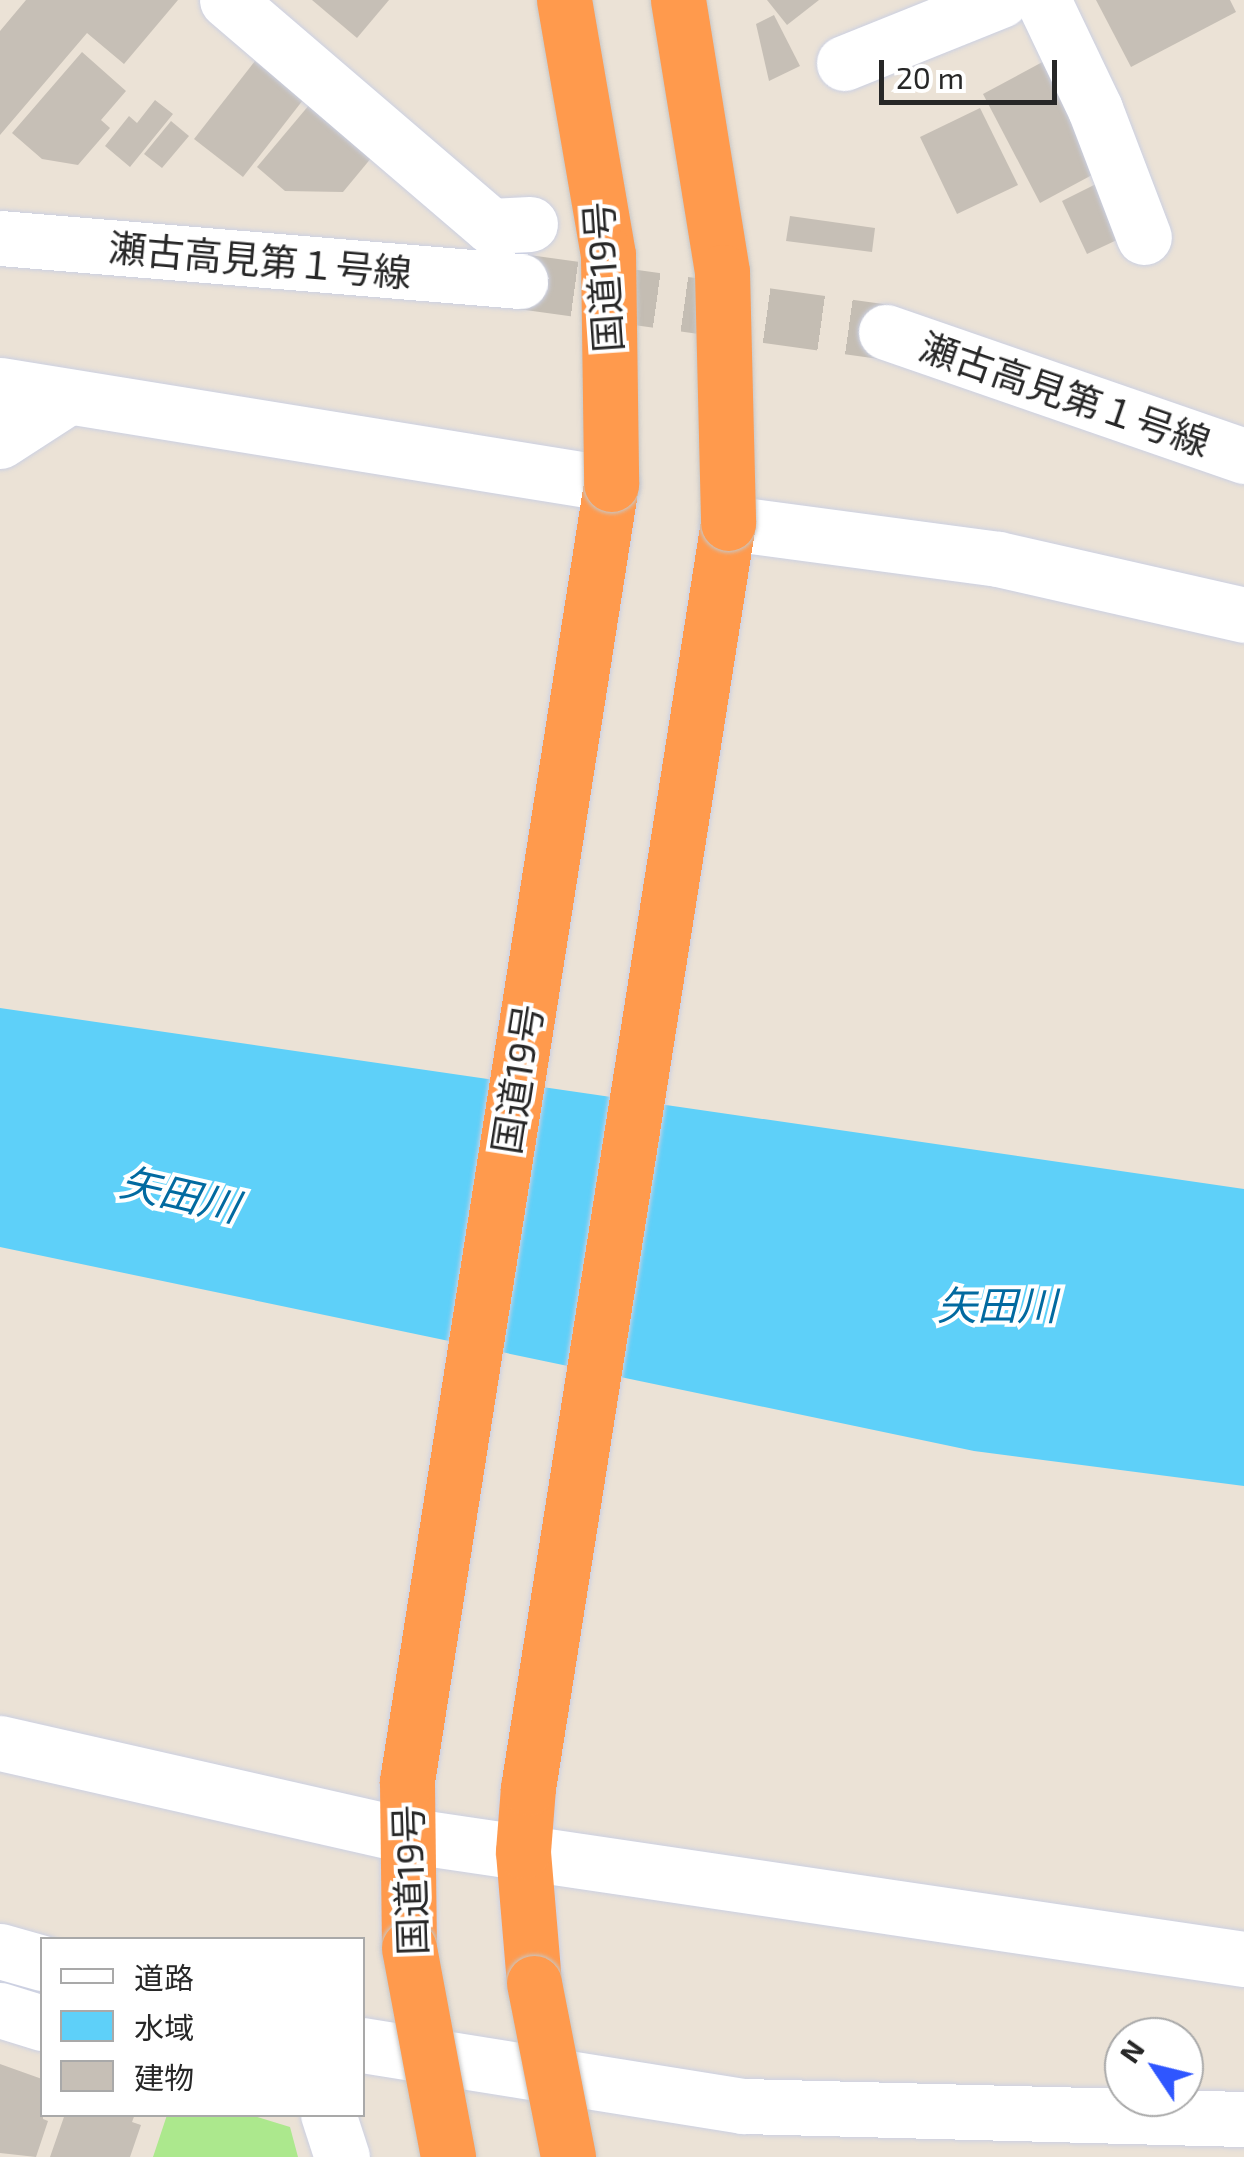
<!DOCTYPE html>
<html>
<head>
<meta charset="utf-8">
<style>
  body { margin:0 }
  #map { position:relative; width:1244px; height:2157px; overflow:hidden; background:#ebe2d6; font-family:"Exo 2","Noto Sans JP",sans-serif }
  div>[style] { position:absolute }
  .green>* { inset:0; background:#ace88d }
  .water>* { inset:0; background:#5ed0f9 }
  .building>* { inset:0; background:#c6bfb6 }
  .minor-tunnel>* { height:55px; margin-top:-27.5px; transform-origin:0; background:repeating-linear-gradient(90deg,#c4bdb3 0 55px,transparent 0 83px) }
  .roads { filter:drop-shadow(0 0 2px #cbd0e2) drop-shadow(0 0 2px #cbd0e2) }
  .minor>* { height:55px; margin:-27.5px; padding:0 27.5px; transform-origin:27.5px; border-radius:27.5px; background:#fff }
  .highway>* { height:55px; margin:-27.5px; padding:0 27.5px; transform-origin:27.5px; border-radius:27.5px; background:#ff9a4d }
  .bridges { filter:drop-shadow(0 0 2px #c7c7c7) drop-shadow(0 0 2px #c7c7c7) }
  .highway-bridge>* { height:55px; margin:-27.5px; padding:0 27.5px; transform-origin:27.5px; border-radius:27.5px; background:#ff9a4d }
  span { translate:-50% -50%; white-space:nowrap; text-align:center; line-height:1.15; -webkit-text-stroke:8px #fff; paint-order:stroke }
  .street-label { font-size:38px; color:#272727 }
  .water-label { font-size:40px; color:#026aa0; font-style:italic }
  .legend { position:absolute; left:40px; top:1937px; width:325px; height:180px; box-sizing:border-box; background:#fff; border:2px solid #a9a9a9; margin:0; padding:12px 18px; list-style:none; font-size:30px; color:#272727 }
  .legend li { display:flex; align-items:center; gap:20px; height:50px }
  .legend b { width:50px; border:2px solid #a9a9a9 }
  .north { position:absolute; left:1104px; top:2017px; width:100px; height:100px; box-sizing:border-box; background:#fff; border:2px solid #a9a9a9; border-radius:50%; rotate:305deg; font-size:28px; font-weight:700; line-height:40px; text-align:center; color:#272727 }
  .north::after { content:''; display:block; margin:auto; width:35px; height:45px; background:#2f56ff; clip-path:polygon(50% 0,100% 100%,50% 72%,0 100%) }
  .scale { position:absolute; left:879px; top:60px; width:178px; height:45px; box-sizing:border-box; border:5px solid #272727; border-top:0; padding-left:12px; font-size:30px; line-height:35px; white-space:nowrap; color:#272727; -webkit-text-stroke:8px #fff; paint-order:stroke }
</style>
</head>
<body>
<div id="map">
  <div class="green">
    <div style="clip-path:polygon(167px 2115px,251px 2115px,290px 2127px,298px 2157px,153px 2157px)"></div>
  </div>
  <div class="water">
    <div style="clip-path:polygon(0 1008px,1244px 1189px,1244px 1486px,974px 1451px,0 1247px)"></div>
  </div>
  <div class="building">
    <div style="clip-path:polygon(26px 0,178px 0,124px 64px,87px 33px,0 135px,0 31px)"></div>
    <div style="clip-path:polygon(312px 0,389px 0,357px 38px)"></div>
    <div style="clip-path:polygon(767px 0,819px 0,787px 25px)"></div>
    <div style="clip-path:polygon(1096px 0,1230px 0,1236px 12px,1131px 67px)"></div>
    <div style="clip-path:polygon(774px 15px,800px 66px,769px 81px,756px 24px)"></div>
    <div style="clip-path:polygon(82px 52px,126px 91px,101px 120px,110px 128px,78px 165px,42px 159px,12px 133px)"></div>
    <div style="clip-path:polygon(1048px 59px,1105px 168px,1040px 203px,983px 94px)"></div>
    <div style="clip-path:polygon(255px 61px,303px 100px,243px 177px,194px 139px)"></div>
    <div style="clip-path:polygon(315px 98px,372px 157px,343px 192px,285px 191px,257px 167px)"></div>
    <div style="clip-path:polygon(155px 100px,173px 114px,130px 167px,105px 146px,129px 116px,137px 123px)"></div>
    <div style="clip-path:polygon(980px 108px,1018px 185px,957px 214px,920px 137px)"></div>
    <div style="clip-path:polygon(171px 121px,189px 136px,162px 168px,144px 154px)"></div>
    <div style="clip-path:polygon(1108px 178px,1134px 232px,1087px 254px,1062px 201px)"></div>
    <div style="clip-path:polygon(790px 216px,875px 228px,872px 252px,786px 241px)"></div>
    <div style="clip-path:polygon(0 2064px,42px 2079px,43px 2119px,48px 2121px,36px 2157px,0 2153px)"></div>
    <div style="clip-path:polygon(65px 2114px,135px 2114px,132px 2122px,141px 2125px,130px 2157px,50px 2157px)"></div>
  </div>
  <div class="minor-tunnel">
    <div style="left:520px;top:281px;width:370px;rotate:7.9deg"></div>
  </div>
  <div class="roads">
    <div class="minor">
      <div style="left:227px;top:0;width:348px;rotate:40.6deg"></div>
      <div style="left:491px;top:226px;width:39px;rotate:-3deg"></div>
      <div style="left:1043px;top:0;width:121px;rotate:64.5deg"></div>
      <div style="left:1095px;top:109px;width:137px;rotate:69.1deg"></div>
      <div style="left:844px;top:63px;width:169px;rotate:-21.9deg"></div>
      <div style="left:0;top:238px;width:522px;rotate:4.73deg"></div>
      <div style="left:886px;top:332px;width:379px;rotate:19.1deg"></div>
      <div style="left:0;top:385px;width:619px;rotate:9.2deg"></div>
      <div style="left:0;top:441px;width:81px;rotate:-32.9deg"></div>
      <div style="left:728px;top:523px;width:272px;rotate:7.6deg"></div>
      <div style="left:998px;top:559px;width:252px;rotate:12.8deg"></div>
      <div style="left:0;top:1743px;width:415px;rotate:12.8deg"></div>
      <div style="left:405px;top:1835px;width:848px;rotate:8.41deg"></div>
      <div style="left:0;top:1951px;width:44px;rotate:15.9deg"></div>
      <div style="left:0;top:2010px;width:44px;rotate:17.2deg"></div>
      <div style="left:362px;top:2045px;width:386px;rotate:9.1deg"></div>
      <div style="left:743px;top:2106px;width:501px;rotate:1.49deg"></div>
      <div style="left:328px;top:2114px;width:45px;rotate:72deg"></div>
    </div>
    <div class="highway">
      <div style="left:409px;top:1948px;width:167px;rotate:-90.7deg"></div>
      <div style="left:407px;top:1781px;width:1313px;rotate:-81.06deg"></div>
      <div style="left:534px;top:1983px;width:132px;rotate:-94.8deg"></div>
      <div style="left:523px;top:1851px;width:63px;rotate:-85.5deg"></div>
      <div style="left:528px;top:1788px;width:1281px;rotate:-81.02deg"></div>
    </div>
  </div>
  <div class="bridges">
    <div class="highway-bridge">
      <div style="left:564px;top:0;width:259px;rotate:80.2deg"></div>
      <div style="left:608px;top:255px;width:229px;rotate:89.2deg"></div>
      <div style="left:678px;top:0;width:276px;rotate:80.8deg"></div>
      <div style="left:722px;top:272px;width:251px;rotate:88.6deg"></div>
      <div style="left:409px;top:1948px;width:213px;rotate:79.4deg"></div>
      <div style="left:534px;top:1983px;width:177px;rotate:78.9deg"></div>
    </div>
  </div>
  <div class="street-label">
    <span style="left:260px;top:260px;rotate:5deg">瀬古高見第１号線</span>
    <span style="left:603px;top:277px;rotate:-94deg">国道19号</span>
    <span style="left:1065px;top:394px;rotate:19deg">瀬古高見第１号線</span>
    <span style="left:517px;top:1079px;rotate:-81deg">国道19号</span>
    <span style="left:410px;top:1880px;rotate:-92deg">国道19号</span>
  </div>
  <div class="water-label">
    <span style="left:180px;top:1193px;rotate:13deg">矢田川</span>
    <span style="left:997px;top:1304px">矢田川</span>
  </div>
  <ul class="legend">
  <li><b style="height:12px;background:#fff"></b>道路</li>
  <li><b style="height:28px;background:#5ed0f9"></b>水域</li>
  <li><b style="height:28px;background:#c6bfb6"></b>建物</li>
  </ul>
  <div class="north">N</div>
  <div class="scale">20 m</div>
</div>
</body>
</html>
